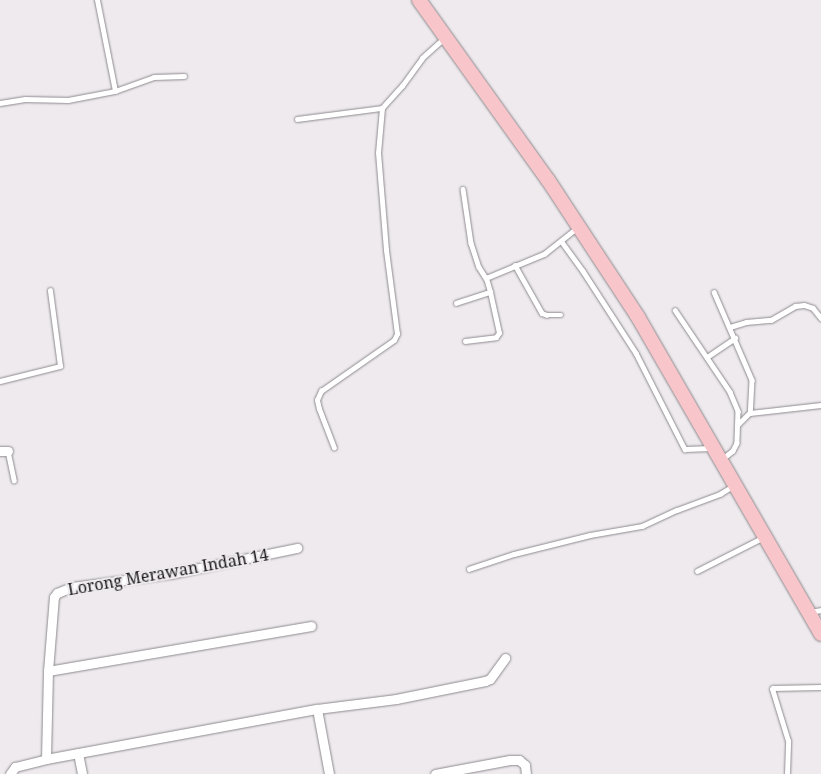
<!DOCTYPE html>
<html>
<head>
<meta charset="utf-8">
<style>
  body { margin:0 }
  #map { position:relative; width:821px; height:774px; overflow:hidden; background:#eeeaee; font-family:"Noto Serif",serif }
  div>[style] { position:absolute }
  .roads { filter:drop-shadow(0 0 1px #8d8a8e) drop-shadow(0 0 1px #8d8a8e) }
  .lane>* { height:4.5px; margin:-2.25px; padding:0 2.25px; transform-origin:2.25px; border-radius:2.25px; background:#fff }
  .street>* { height:9px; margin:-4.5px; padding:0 4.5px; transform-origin:4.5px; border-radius:4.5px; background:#fff }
  .primary>* { height:14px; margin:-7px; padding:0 7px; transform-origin:7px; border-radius:7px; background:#f8c6ca }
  span { translate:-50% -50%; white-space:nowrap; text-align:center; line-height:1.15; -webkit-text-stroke:4px #eeeaee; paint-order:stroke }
  .street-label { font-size:16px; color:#191819 }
</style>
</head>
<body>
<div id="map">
  <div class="roads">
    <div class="lane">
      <div style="left:115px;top:91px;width:41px;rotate:-19.7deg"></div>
      <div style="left:154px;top:77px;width:30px;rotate:-2deg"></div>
      <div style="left:0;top:103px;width:25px;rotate:-9deg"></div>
      <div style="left:25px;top:99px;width:43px;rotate:1.3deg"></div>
      <div style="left:68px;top:100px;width:48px;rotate:-10.8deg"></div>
      <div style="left:115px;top:91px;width:93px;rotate:-101.2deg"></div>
      <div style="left:297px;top:119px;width:86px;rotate:-7.4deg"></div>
      <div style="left:382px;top:108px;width:30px;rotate:-48deg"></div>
      <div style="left:402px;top:86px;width:34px;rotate:-54deg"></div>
      <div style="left:422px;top:58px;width:28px;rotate:-42deg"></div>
      <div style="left:463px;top:189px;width:55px;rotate:81.6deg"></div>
      <div style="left:471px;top:243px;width:25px;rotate:72deg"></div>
      <div style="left:479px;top:267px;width:13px;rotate:58deg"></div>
      <div style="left:562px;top:242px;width:36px;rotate:54deg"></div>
      <div style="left:583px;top:271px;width:98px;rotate:57.1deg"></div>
      <div style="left:636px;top:353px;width:108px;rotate:63deg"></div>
      <div style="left:685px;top:449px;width:26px;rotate:-2deg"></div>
      <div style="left:515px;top:265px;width:55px;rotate:60.6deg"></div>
      <div style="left:542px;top:313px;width:5px;rotate:22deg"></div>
      <div style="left:547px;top:315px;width:14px"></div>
      <div style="left:714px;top:292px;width:96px;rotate:66.6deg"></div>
      <div style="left:752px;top:380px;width:33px;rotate:93deg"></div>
      <div style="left:750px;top:413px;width:16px;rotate:135deg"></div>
      <div style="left:456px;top:303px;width:36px;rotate:-18deg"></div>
      <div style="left:490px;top:292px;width:15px;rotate:-106deg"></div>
      <div style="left:486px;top:278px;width:63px;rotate:-22.5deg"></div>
      <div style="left:544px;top:254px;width:43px;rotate:-38.5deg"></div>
      <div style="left:675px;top:310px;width:99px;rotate:56.1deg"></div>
      <div style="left:730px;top:392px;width:21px;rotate:67deg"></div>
      <div style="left:738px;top:411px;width:32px;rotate:92deg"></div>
      <div style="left:737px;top:443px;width:9px;rotate:117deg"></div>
      <div style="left:733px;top:451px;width:13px;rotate:141deg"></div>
      <div style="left:730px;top:327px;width:17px;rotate:-17deg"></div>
      <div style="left:746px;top:322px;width:25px;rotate:-5deg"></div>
      <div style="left:771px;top:320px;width:28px;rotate:-30deg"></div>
      <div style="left:795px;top:306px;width:9px;rotate:-6deg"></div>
      <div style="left:804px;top:305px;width:9px;rotate:18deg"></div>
      <div style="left:813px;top:308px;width:13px;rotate:51deg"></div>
      <div style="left:465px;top:341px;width:31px;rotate:-7deg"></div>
      <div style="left:496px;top:337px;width:5px;rotate:-53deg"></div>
      <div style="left:499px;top:333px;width:42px;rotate:-102.4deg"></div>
      <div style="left:707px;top:357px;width:34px;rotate:-34deg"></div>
      <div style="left:0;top:381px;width:62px;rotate:-14deg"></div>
      <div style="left:60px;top:366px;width:76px;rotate:-97.6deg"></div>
      <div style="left:750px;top:413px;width:71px;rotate:-6.4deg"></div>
      <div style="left:334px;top:448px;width:42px;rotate:-111deg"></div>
      <div style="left:319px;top:409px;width:9px;rotate:-103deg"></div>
      <div style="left:317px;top:400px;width:10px;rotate:-66deg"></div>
      <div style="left:321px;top:391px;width:89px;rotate:-34.9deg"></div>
      <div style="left:394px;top:340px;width:7px;rotate:-63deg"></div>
      <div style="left:397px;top:334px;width:85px;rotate:-97.5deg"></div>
      <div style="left:386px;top:250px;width:97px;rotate:-94.7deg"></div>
      <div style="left:378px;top:153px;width:45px;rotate:-84.9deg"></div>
      <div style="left:8px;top:451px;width:30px;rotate:78deg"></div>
      <div style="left:469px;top:569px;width:47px;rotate:-18.4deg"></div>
      <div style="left:514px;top:554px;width:78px;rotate:-14deg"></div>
      <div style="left:590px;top:535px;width:53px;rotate:-9.8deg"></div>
      <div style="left:642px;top:526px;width:38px;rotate:-25deg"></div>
      <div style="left:677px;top:510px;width:46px;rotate:-20.4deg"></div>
      <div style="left:720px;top:494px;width:15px;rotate:-32deg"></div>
      <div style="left:697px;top:571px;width:75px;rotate:-26.9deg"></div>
      <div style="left:810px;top:612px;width:11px;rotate:-10deg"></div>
      <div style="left:787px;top:774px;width:33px;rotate:-88deg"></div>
      <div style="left:788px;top:741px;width:54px;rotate:-107.1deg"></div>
      <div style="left:772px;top:689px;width:1px;rotate:-45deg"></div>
      <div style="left:773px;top:688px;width:48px;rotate:-1.2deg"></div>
    </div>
    <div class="street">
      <div style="left:0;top:451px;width:8px"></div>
      <div style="left:48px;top:671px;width:267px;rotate:-9.7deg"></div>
      <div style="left:317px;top:709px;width:80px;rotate:-7.2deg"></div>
      <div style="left:396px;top:699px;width:91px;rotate:-11.4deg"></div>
      <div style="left:485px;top:681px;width:5px;rotate:-22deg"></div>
      <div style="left:490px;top:679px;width:26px;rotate:-54deg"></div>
      <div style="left:78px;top:753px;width:21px;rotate:79deg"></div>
      <div style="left:46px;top:759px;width:88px;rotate:-88.7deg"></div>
      <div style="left:48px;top:671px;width:74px;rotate:-85.4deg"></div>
      <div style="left:54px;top:597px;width:5px;rotate:-53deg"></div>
      <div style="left:57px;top:593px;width:16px;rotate:-22deg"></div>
      <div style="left:72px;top:587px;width:99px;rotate:-7.6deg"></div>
      <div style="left:170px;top:574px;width:130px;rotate:-11.6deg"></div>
      <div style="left:10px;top:774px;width:9px;rotate:-54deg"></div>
      <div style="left:15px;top:767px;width:32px;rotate:-14deg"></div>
      <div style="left:46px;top:759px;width:276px;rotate:-10.5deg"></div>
      <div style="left:317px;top:709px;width:66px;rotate:79.5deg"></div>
      <div style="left:435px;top:774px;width:76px;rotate:-10.6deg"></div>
      <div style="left:510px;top:760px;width:9px"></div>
      <div style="left:519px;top:760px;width:8px;rotate:40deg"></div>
      <div style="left:525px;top:765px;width:9px;rotate:84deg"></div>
    </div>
    <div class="primary">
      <div style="left:419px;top:0;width:221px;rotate:54.4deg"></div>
      <div style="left:548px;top:180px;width:164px;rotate:56.7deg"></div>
      <div style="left:638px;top:317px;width:366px;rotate:60deg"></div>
    </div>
  </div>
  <div class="street-label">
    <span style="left:168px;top:572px;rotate:-10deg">Lorong Merawan Indah 14</span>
  </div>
</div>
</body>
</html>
